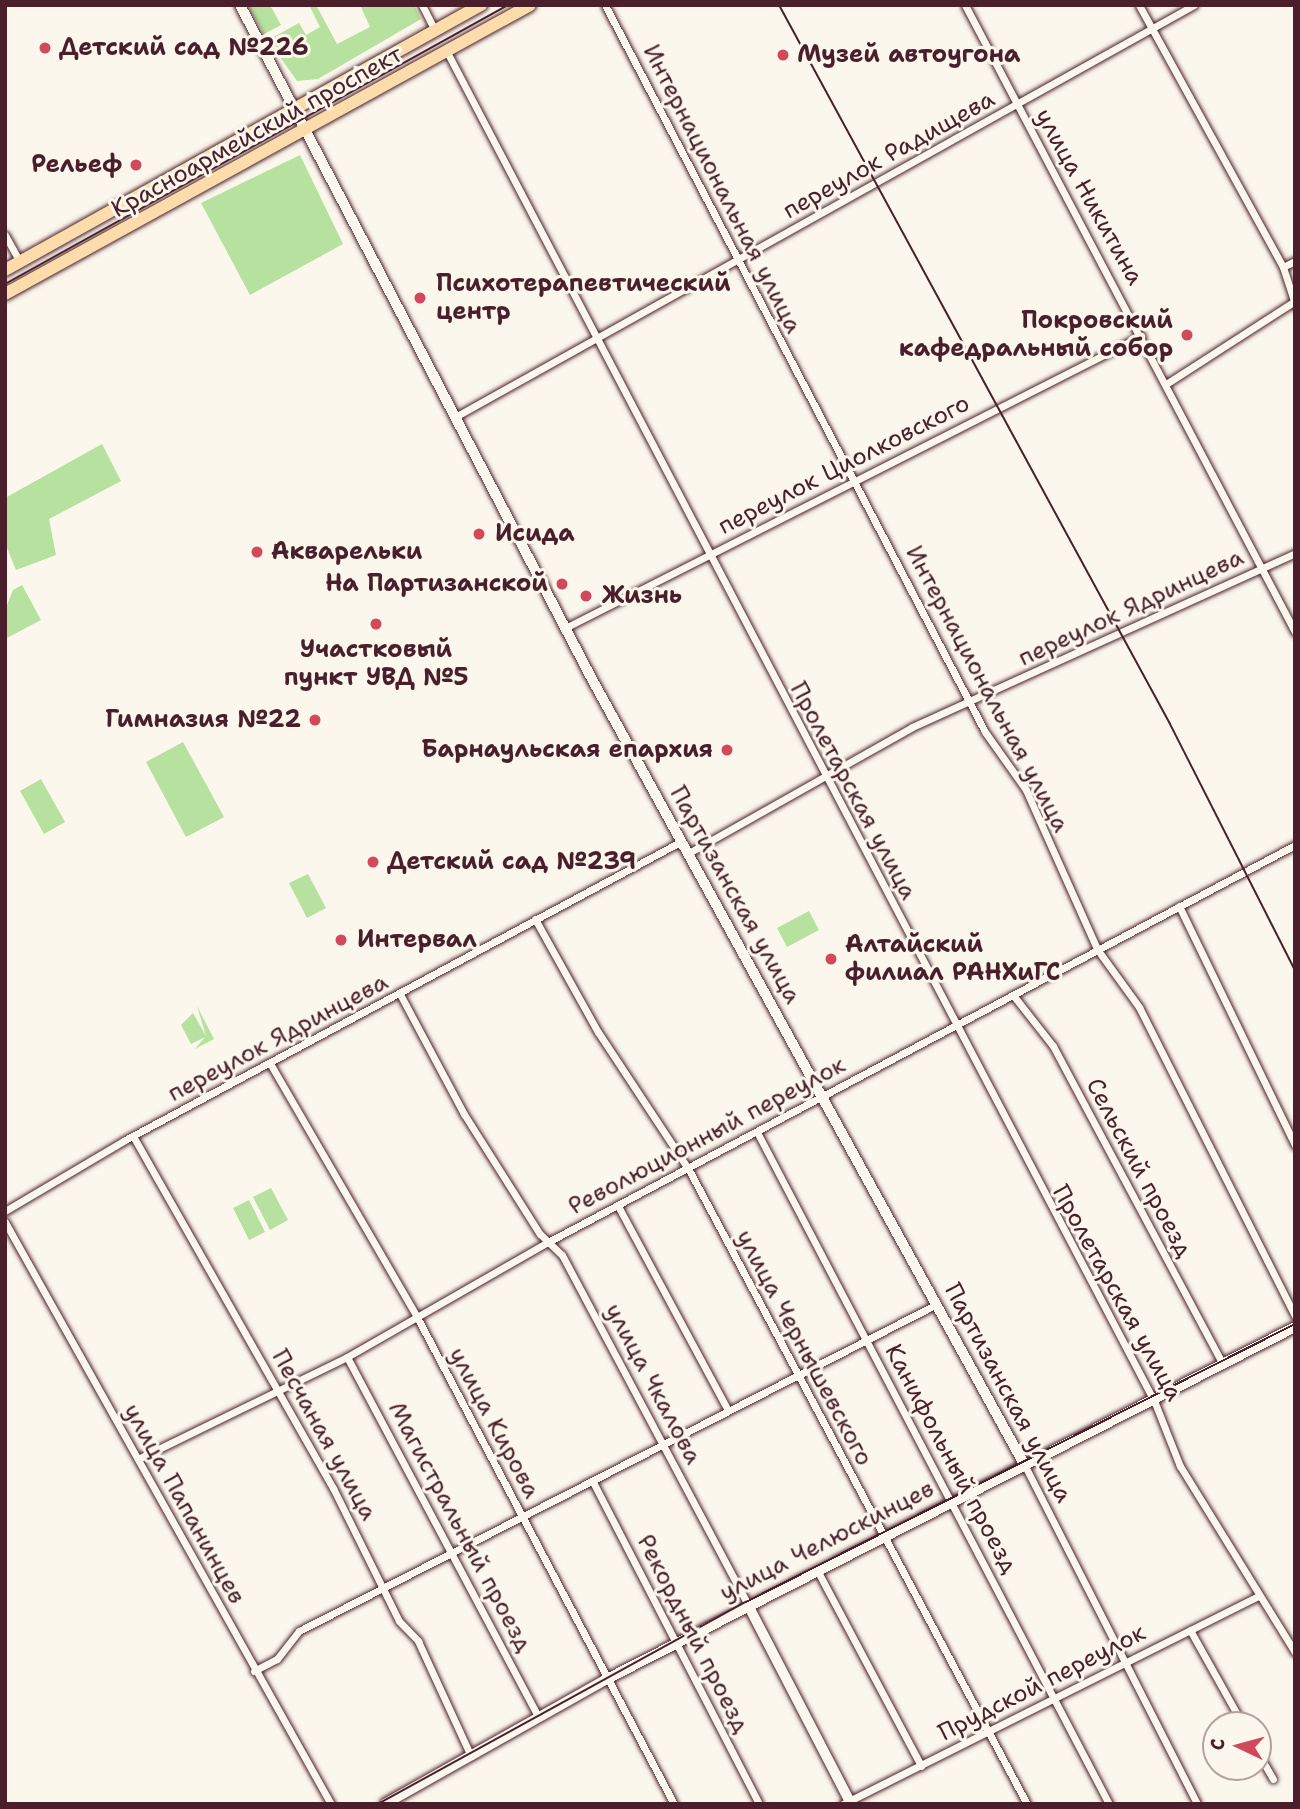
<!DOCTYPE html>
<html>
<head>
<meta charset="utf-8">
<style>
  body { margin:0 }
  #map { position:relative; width:1300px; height:1809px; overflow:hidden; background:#fbf7ec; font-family:"Shantell Sans",sans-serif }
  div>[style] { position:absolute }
  .green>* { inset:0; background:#b6e19e }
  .roads { filter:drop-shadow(0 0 2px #4a1f2b) drop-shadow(0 0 2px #4a1f2b) }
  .minor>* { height:7px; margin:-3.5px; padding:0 3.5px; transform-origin:3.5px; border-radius:3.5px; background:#fbf7ec }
  .tertiary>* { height:10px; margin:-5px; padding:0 5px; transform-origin:5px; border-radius:5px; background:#fbf7ec }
  .secondary>* { height:10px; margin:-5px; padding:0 5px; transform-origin:5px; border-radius:5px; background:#fbf7ec }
  .primary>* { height:12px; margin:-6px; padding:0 6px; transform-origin:6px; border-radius:6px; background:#fddcac }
  .tram>* { height:2px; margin:-1px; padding:0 1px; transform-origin:1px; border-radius:1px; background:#4a1f2b }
  .dots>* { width:19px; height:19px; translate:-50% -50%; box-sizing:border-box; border:4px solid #fbf7ec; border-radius:50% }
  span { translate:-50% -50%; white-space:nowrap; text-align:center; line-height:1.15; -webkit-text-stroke:6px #fbf7ec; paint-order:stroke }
  .poi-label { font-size:24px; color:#4a1f2b; font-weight:700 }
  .left { translate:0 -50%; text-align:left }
  .right { translate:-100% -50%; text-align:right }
  .street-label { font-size:24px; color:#4a1f2b }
  .frame { position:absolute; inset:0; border:7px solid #4a1f2b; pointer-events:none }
  .north { position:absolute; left:1202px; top:1711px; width:70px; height:70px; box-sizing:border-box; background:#fbf7ec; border:2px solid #b4a19f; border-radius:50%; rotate:275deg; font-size:19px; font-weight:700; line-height:28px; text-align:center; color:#4a1f2b }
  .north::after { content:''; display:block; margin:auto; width:24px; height:32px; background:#d1495b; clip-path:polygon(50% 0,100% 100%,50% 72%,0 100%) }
</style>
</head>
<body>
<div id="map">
  <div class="green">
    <div style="clip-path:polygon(248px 5px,270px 5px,281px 25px,264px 34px)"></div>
    <div style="clip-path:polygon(309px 5px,316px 5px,337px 44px,370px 27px,360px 5px,414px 5px,421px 19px,318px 79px,297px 81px,268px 40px,299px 23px,306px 35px,320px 27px)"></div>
    <div style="clip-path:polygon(300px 155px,343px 244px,250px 295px,201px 203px)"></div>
    <div style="clip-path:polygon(102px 444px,121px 481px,49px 519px,56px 555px,16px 570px,5px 543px,5px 498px)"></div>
    <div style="clip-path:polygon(22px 585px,41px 620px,5px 639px,5px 610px,13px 590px)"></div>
    <div style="clip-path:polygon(183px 742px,224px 817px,186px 837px,146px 762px)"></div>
    <div style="clip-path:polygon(41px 779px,65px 822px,44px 834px,20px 791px)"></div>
    <div style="clip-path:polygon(308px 874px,326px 908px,307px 918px,289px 883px)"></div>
    <div style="clip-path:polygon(809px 911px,819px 930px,787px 947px,777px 928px)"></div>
    <div style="clip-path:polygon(197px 1006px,214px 1039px,195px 1049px,205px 1037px,191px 1044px,181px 1025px,193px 1013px,206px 1036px)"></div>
    <div style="clip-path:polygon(271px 1188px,288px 1220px,270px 1230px,253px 1197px)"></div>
    <div style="clip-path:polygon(249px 1200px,265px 1232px,249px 1240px,233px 1208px)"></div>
  </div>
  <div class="roads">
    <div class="minor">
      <div style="left:422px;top:5px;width:28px;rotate:63deg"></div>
      <div style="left:605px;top:5px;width:820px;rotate:62.4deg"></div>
      <div style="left:985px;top:732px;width:71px;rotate:54.7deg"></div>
      <div style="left:1026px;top:790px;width:174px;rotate:65.9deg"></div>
      <div style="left:1097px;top:949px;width:72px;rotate:54.1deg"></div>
      <div style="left:1139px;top:1007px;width:346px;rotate:63.2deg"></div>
      <div style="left:965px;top:5px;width:709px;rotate:62.24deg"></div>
      <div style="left:1139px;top:5px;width:299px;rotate:61.2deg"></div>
      <div style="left:1283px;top:267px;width:40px;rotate:72deg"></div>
      <div style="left:447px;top:52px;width:1525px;rotate:62.34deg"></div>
      <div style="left:1155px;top:1403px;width:68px;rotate:68.4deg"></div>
      <div style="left:1180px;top:1466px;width:219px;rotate:58.3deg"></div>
      <div style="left:5px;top:235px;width:31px;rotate:61deg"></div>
      <div style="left:1283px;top:267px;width:13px;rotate:-27deg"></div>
      <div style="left:1166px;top:384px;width:151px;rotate:-32.8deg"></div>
      <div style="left:455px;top:417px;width:846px;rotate:-29.14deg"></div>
      <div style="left:565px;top:628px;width:646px;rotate:-26.88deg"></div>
      <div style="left:687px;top:854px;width:258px;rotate:-29.4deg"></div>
      <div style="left:912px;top:727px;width:421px;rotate:-24.4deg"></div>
      <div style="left:1179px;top:906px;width:266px;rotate:64.1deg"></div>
      <div style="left:535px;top:919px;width:129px;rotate:60.9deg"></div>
      <div style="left:598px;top:1032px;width:165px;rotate:56.6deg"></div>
      <div style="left:689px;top:1170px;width:718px;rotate:61.94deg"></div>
      <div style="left:1013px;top:995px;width:65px;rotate:51.9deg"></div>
      <div style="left:1053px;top:1046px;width:361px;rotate:61.9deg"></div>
      <div style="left:401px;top:996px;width:134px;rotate:61.9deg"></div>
      <div style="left:464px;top:1114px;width:142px;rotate:57.7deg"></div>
      <div style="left:540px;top:1234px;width:30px;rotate:44deg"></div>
      <div style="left:562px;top:1255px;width:396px;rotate:62deg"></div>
      <div style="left:271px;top:1065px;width:291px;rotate:59.9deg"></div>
      <div style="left:417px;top:1317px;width:551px;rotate:62.18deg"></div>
      <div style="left:757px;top:1132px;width:759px;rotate:62.35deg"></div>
      <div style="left:133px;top:1136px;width:405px;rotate:60.4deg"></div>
      <div style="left:333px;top:1488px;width:148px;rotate:63.6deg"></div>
      <div style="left:399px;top:1621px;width:28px;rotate:46deg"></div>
      <div style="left:418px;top:1641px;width:127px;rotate:65.3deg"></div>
      <div style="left:618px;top:1206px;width:232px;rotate:61.7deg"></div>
      <div style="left:5px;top:1211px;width:139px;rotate:-30.6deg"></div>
      <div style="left:125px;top:1140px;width:630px;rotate:-28.23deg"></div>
      <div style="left:5px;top:1222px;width:667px;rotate:60.75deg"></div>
      <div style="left:347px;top:1357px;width:407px;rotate:62deg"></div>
      <div style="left:138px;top:1459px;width:233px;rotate:-26deg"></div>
      <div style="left:347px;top:1357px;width:232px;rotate:-29.8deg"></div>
      <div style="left:548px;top:1242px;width:846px;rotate:-27.99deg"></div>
      <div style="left:1024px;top:1464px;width:381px;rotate:63deg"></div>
      <div style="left:593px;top:1482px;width:362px;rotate:62.7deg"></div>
      <div style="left:817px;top:1570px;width:222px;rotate:62deg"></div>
      <div style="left:1190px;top:1630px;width:109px;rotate:60.8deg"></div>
      <div style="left:254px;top:1671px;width:26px;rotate:-28deg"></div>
      <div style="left:277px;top:1659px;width:36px;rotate:-52deg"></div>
      <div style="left:299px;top:1631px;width:717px;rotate:-27.14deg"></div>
      <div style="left:1258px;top:1753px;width:30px;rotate:60deg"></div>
      <div style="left:843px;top:1804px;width:465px;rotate:-26.6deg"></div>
    </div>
    <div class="tertiary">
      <div style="left:748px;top:1605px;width:224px;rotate:62.6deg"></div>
    </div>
    <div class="secondary">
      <div style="left:240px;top:5px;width:763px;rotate:62.43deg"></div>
      <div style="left:593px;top:681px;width:894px;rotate:61.17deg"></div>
      <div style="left:385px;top:1804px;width:253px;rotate:-29.4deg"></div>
      <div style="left:605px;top:1680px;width:775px;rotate:-27.09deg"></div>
    </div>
    <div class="primary">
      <div style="left:5px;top:270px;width:545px;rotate:-29.11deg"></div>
      <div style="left:5px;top:294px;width:599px;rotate:-28.83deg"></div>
    </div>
  </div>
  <div class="tram">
    <div style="left:779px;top:5px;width:818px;rotate:61.46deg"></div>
    <div style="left:1170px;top:724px;width:276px;rotate:63.1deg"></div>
    <div style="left:5px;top:284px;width:575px;rotate:-29.02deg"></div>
    <div style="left:378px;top:1804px;width:420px;rotate:-28.8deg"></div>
    <div style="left:746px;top:1602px;width:615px;rotate:-26.86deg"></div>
  </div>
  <div class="dots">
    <div style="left:45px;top:48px;background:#d1495b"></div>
    <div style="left:783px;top:55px;background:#d1495b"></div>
    <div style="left:136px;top:165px;background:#d1495b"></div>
    <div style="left:420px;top:298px;background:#d1495b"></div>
    <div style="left:1187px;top:335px;background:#d1495b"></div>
    <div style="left:479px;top:534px;background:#d1495b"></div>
    <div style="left:257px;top:552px;background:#d1495b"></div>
    <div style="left:562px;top:584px;background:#d1495b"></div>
    <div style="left:586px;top:596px;background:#d1495b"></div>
    <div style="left:376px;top:624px;background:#d1495b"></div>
    <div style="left:315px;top:720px;background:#d1495b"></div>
    <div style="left:727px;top:750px;background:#d1495b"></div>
    <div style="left:373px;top:862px;background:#d1495b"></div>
    <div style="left:341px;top:940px;background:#d1495b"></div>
    <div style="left:831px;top:959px;background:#d1495b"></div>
  </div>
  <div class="poi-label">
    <span class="left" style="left:59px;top:48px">Детский сад №226</span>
    <span class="left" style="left:797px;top:55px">Музей автоугона</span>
    <span class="right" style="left:122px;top:165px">Рельеф</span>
    <span class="left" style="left:436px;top:298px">Психотерапевтический<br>центр</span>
    <span class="right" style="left:1173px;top:335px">Покровский<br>кафедральный собор</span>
    <span class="left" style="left:495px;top:534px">Исида</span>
    <span class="left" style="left:271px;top:552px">Акварельки</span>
    <span class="right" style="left:548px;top:584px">На Партизанской</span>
    <span class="left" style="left:602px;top:596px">Жизнь</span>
    <span style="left:376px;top:664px">Участковый<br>пункт УВД №5</span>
    <span class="right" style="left:301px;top:720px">Гимназия №22</span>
    <span class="right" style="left:713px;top:750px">Барнаульская епархия</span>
    <span class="left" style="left:387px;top:862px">Детский сад №239</span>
    <span class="left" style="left:357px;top:940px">Интервал</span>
    <span class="left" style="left:845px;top:959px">Алтайский<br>филиал РАНХиГС</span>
  </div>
  <div class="street-label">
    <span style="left:257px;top:132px;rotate:-29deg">Красноармейский проспект</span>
    <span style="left:889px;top:155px;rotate:-29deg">переулок Радищева</span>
    <span style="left:722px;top:189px;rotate:63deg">Интернациональная улица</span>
    <span style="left:1089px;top:197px;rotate:61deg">улица Никитина</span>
    <span style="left:844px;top:465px;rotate:-27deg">переулок Циолковского</span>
    <span style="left:1131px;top:608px;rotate:-25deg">переулок Ядринцева</span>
    <span style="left:987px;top:689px;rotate:62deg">Интернациональная улица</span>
    <span style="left:853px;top:791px;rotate:62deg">Пролетарская улица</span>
    <span style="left:735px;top:895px;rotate:61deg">Партизанская улица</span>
    <span style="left:278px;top:1038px;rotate:-28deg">переулок Ядринцева</span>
    <span style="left:707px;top:1136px;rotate:-28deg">Революционный переулок</span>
    <span style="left:1139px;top:1168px;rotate:62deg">Сельский проезд</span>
    <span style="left:1117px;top:1293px;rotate:61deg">Пролетарская улица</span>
    <span style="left:804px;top:1348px;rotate:62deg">улица Чернышевского</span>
    <span style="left:653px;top:1384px;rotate:62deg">улица Чкалова</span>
    <span style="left:1008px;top:1393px;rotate:62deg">Партизанская улица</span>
    <span style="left:494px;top:1423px;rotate:62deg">улица Кирова</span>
    <span style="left:324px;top:1435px;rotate:61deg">Песчаная улица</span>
    <span style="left:951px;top:1459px;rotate:62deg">Канифольный проезд</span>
    <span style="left:184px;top:1504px;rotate:61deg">улица Папанинцев</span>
    <span style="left:460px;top:1527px;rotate:62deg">Магистральный проезд</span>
    <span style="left:827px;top:1541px;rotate:-27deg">улица Челюскинцев</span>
    <span style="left:693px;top:1634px;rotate:63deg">Рекордный проезд</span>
    <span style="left:1042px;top:1683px;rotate:-27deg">Прудской переулок</span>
  </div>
  <div class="frame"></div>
  <div class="north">С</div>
</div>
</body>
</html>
